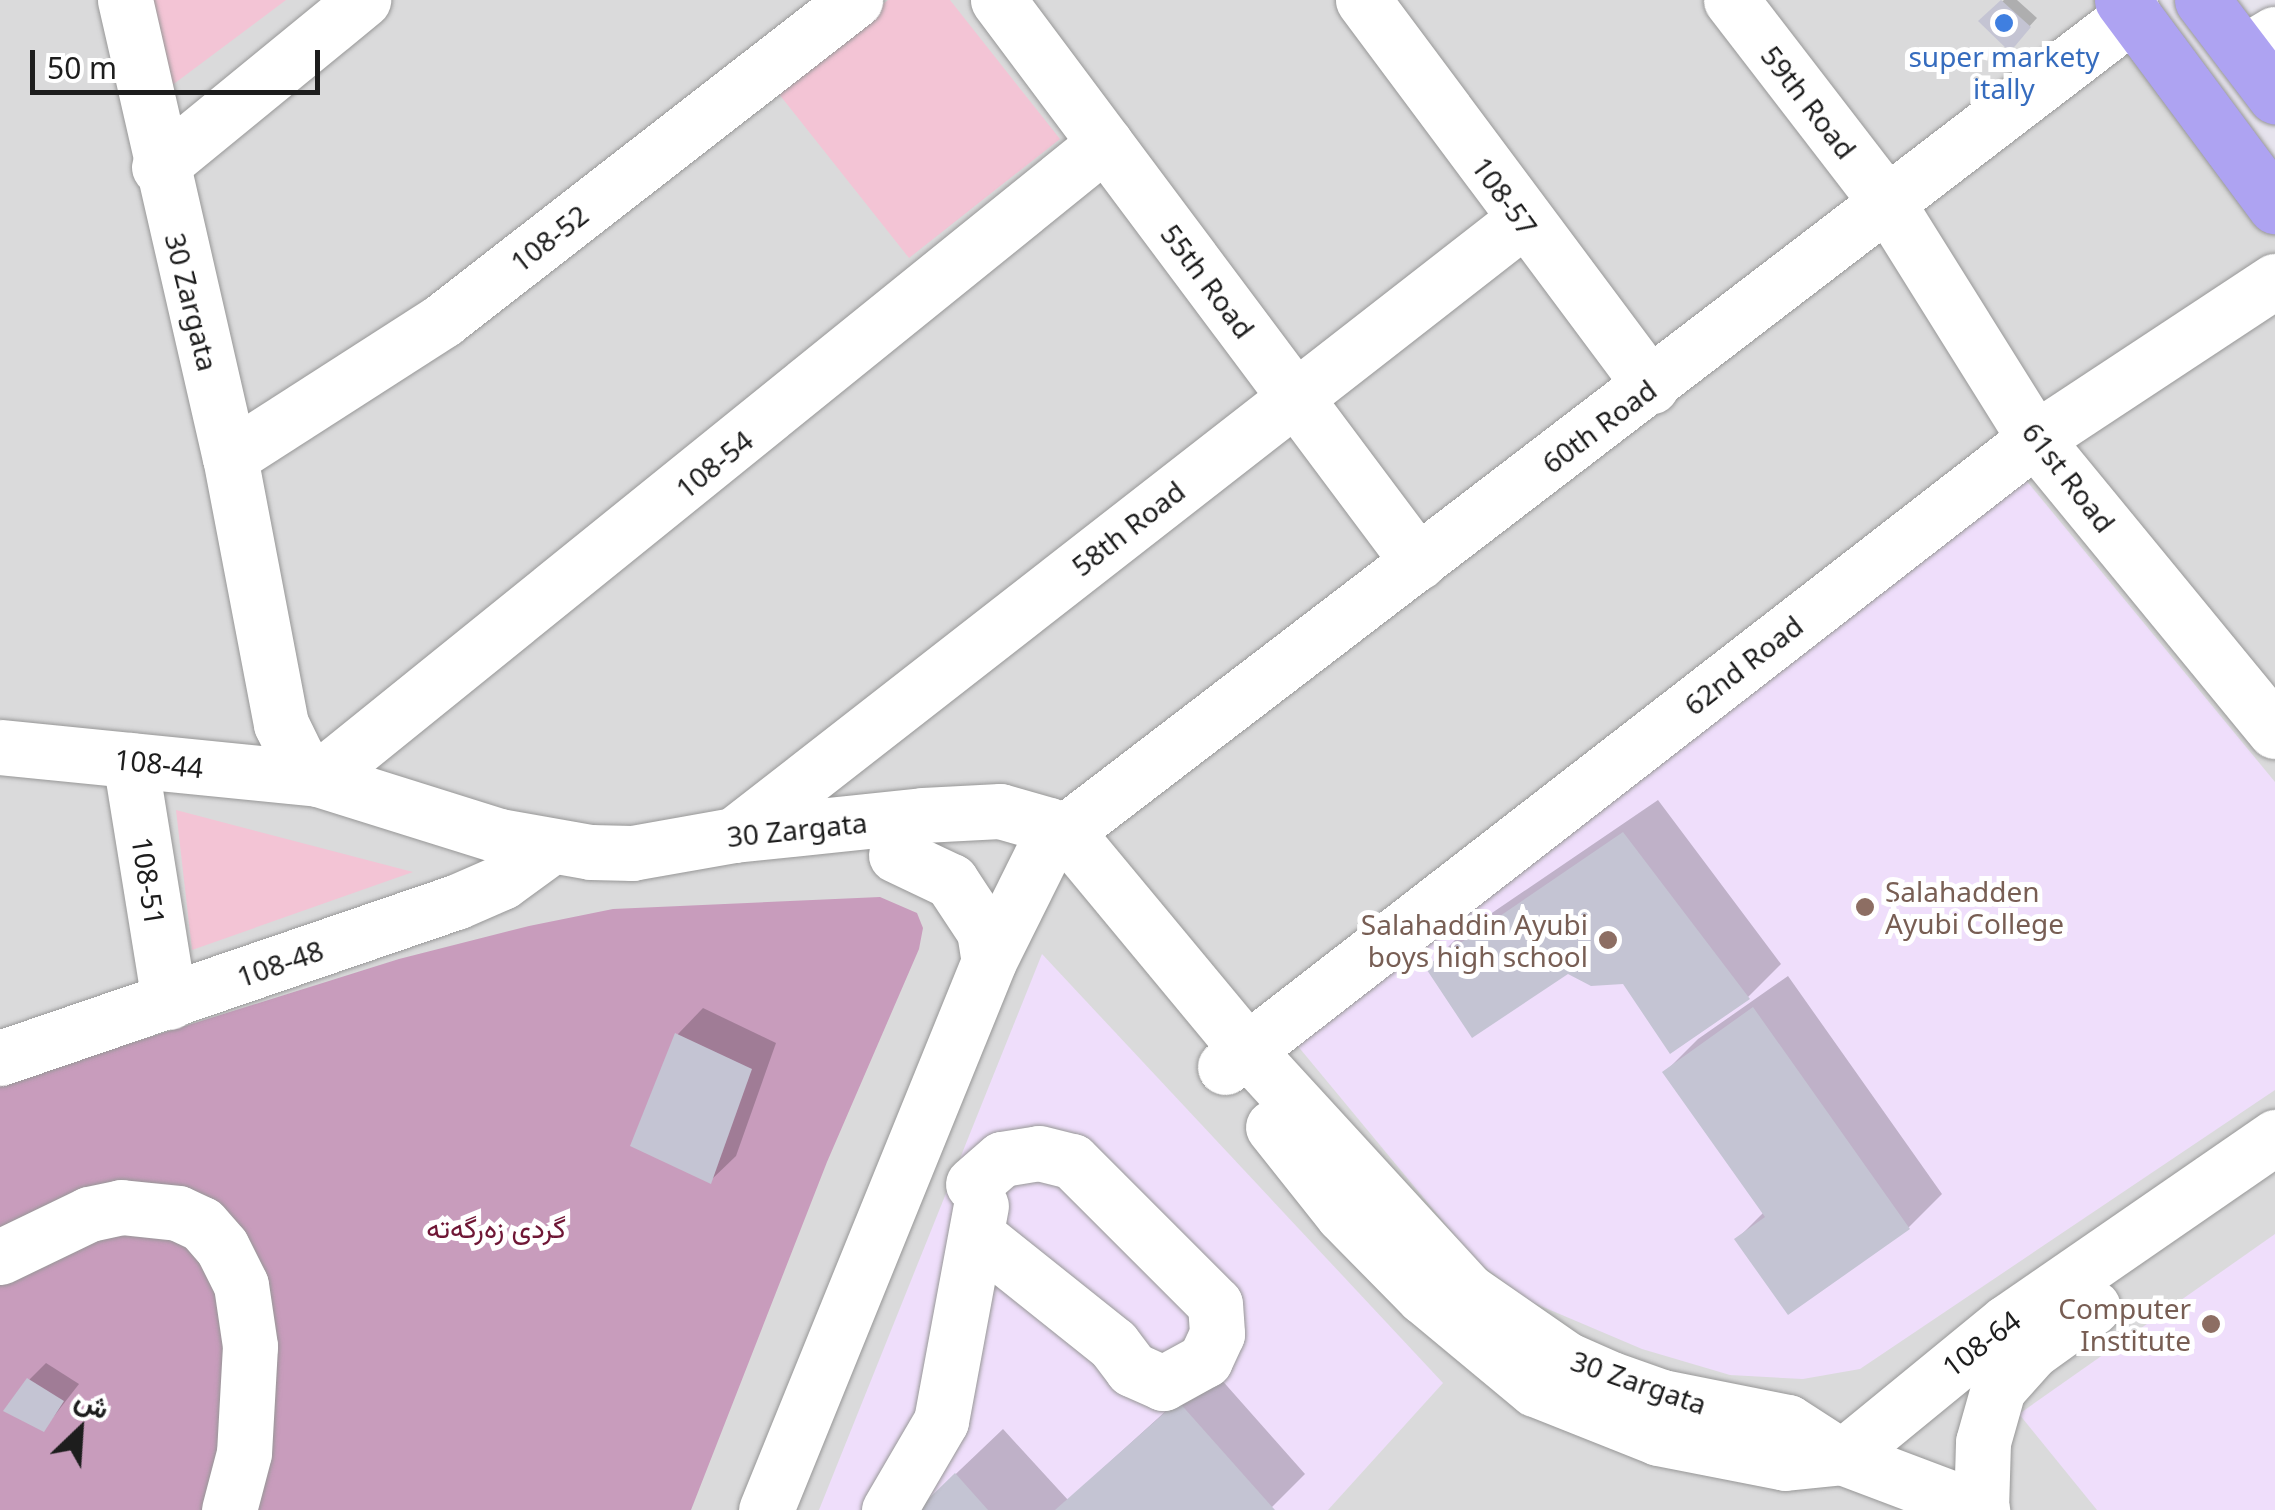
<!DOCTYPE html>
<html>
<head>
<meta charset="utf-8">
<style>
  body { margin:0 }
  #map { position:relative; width:2275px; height:1510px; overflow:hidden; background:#e6e3ed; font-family:"Noto Sans",Vazirmatn,sans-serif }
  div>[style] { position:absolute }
  .residential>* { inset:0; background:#dadadb }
  .education>* { inset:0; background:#efdefb }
  .forest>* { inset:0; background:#c89cbc }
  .park>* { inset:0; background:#f3c4d5 }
  .shadow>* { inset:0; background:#0003 }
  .building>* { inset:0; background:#c4c4d3 }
  .roads { filter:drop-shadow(0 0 2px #979797) drop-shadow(0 0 2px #979797) }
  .minor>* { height:55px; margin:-27.5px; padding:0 27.5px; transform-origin:27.5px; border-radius:27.5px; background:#fff }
  .major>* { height:55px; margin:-27.5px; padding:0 27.5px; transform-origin:27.5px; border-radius:27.5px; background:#aea3f2 }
  .dots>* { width:28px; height:28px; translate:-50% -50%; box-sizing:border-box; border:5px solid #fff; border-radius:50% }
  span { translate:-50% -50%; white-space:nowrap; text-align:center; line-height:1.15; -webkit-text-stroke:10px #fff; paint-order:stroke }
  .shop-label { font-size:28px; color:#366cbe }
  .street-label { font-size:28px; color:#1d1d1d }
  .education-label { font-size:28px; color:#785e54 }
  .left { translate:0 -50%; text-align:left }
  .right { translate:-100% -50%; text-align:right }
  .park-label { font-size:28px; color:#6f1635 }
  .north { position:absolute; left:30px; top:1380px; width:100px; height:100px; -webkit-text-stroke:8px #fff; paint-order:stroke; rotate:25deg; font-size:28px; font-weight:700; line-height:40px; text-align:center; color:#1d1d1d }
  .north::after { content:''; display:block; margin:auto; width:35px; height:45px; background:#1d1d1d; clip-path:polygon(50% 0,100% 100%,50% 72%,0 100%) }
  .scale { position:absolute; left:30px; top:50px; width:290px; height:45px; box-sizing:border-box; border:5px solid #1d1d1d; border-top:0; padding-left:12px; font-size:30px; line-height:35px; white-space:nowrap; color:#1d1d1d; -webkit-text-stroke:8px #fff; paint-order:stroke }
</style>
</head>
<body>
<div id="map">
  <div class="residential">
    <div style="clip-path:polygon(0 0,2122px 0,2275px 203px,2275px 1510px,0 1510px)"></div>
  </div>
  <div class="education">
    <div style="clip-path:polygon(2025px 479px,2275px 782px,2275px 1090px,1860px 1369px,1803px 1379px,1730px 1375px,1642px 1349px,1529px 1301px,1476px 1261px,1287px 1033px)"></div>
    <div style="clip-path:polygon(1042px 954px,1443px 1383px,1328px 1510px,819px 1510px)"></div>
    <div style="clip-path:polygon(2275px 1234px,2275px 1510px,2097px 1510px,2019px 1414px)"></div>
  </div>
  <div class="forest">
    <div style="clip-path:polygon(880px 897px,917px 913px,923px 928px,919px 949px,827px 1162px,691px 1510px,0 1510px,0 1084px,399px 959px,529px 926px,613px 909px)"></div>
  </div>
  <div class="park">
    <div style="clip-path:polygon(147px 0,286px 0,167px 89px)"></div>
    <div style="clip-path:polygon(888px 0,950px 0,1060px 139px,909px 258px,775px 89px)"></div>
    <div style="clip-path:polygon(176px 810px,413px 872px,192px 950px)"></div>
  </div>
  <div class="shadow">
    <div style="clip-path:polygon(2004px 0,2017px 0,2037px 18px,2010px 48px,1982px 21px)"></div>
    <div style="clip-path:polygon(1658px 800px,1781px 964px,1748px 997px,1568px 971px,1428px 967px,1461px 934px)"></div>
    <div style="clip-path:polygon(1788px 976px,1942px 1194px,1909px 1227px,1788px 1312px,1737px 1239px,1764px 1212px,1665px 1072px,1698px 1039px)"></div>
    <div style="clip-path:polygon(703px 1008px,776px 1043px,736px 1156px,710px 1181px,633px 1145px,678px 1034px)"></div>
    <div style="clip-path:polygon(46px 1363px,79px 1384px,44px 1429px,29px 1380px)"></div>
    <div style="clip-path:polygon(1212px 1369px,1305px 1474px,1269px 1510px,918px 1510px,1003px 1429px,1068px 1500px)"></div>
  </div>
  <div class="building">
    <div style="clip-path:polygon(2001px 0,2031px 27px,2010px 52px,1978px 21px)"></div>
    <div style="clip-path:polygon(1623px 832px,1750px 999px,1670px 1054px,1623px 984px,1591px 986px,1568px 974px,1472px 1038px,1425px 967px)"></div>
    <div style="clip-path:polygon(1753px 1007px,1910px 1229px,1788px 1315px,1734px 1239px,1765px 1217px,1662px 1072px)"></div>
    <div style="clip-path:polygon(675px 1033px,752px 1069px,711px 1184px,630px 1146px)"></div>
    <div style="clip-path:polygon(27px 1378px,64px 1401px,44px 1432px,3px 1411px)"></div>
    <div style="clip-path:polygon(1178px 1401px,1275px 1510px,1055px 1510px)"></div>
    <div style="clip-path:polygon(955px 1473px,988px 1510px,917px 1510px)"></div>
  </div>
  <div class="roads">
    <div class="minor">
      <div style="left:125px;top:0;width:469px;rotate:77.1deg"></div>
      <div style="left:230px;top:457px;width:272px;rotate:79.2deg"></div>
      <div style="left:281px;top:724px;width:37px;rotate:64deg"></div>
      <div style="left:297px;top:757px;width:30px;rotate:46deg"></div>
      <div style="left:318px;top:779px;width:191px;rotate:17.4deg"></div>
      <div style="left:500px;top:836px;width:92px;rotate:10deg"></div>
      <div style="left:591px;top:852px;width:41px;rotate:1.4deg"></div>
      <div style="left:632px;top:853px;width:104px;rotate:-10deg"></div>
      <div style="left:734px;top:835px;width:190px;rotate:-6deg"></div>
      <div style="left:923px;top:815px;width:77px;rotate:-3deg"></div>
      <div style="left:1000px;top:811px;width:51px;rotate:15.9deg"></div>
      <div style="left:1049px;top:825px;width:34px;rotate:36deg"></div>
      <div style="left:1077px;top:845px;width:266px;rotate:50.3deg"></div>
      <div style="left:1247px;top:1050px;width:327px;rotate:47.5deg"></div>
      <div style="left:1468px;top:1291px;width:119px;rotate:34.8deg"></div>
      <div style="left:1566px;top:1359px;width:49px;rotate:24deg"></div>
      <div style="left:1611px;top:1379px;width:54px;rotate:19.4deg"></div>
      <div style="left:1662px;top:1397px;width:128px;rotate:11.2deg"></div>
      <div style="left:1788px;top:1422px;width:64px;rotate:32.9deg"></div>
      <div style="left:998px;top:0;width:702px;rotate:53.23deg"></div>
      <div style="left:1363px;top:0;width:482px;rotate:53.3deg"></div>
      <div style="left:1731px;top:0;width:257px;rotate:52.4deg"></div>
      <div style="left:1888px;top:204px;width:277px;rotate:58deg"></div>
      <div style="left:2035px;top:439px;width:378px;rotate:50.6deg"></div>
      <div style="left:2243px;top:53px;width:37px;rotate:-31deg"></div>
      <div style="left:159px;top:167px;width:264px;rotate:-39.3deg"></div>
      <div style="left:230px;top:457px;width:253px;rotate:-32.7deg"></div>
      <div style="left:443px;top:320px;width:522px;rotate:-37.84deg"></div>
      <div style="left:0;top:747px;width:320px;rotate:5.7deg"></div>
      <div style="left:318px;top:779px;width:1012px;rotate:-38.94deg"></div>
      <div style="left:130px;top:760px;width:245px;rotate:80.8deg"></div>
      <div style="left:734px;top:835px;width:999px;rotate:-37.93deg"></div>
      <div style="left:896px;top:855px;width:61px;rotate:25.3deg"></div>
      <div style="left:951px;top:881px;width:60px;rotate:56.6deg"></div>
      <div style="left:984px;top:931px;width:30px;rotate:81deg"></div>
      <div style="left:0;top:1058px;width:482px;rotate:-18.9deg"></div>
      <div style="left:456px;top:902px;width:50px;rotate:-23.5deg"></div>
      <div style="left:502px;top:882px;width:59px;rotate:-36.1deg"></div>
      <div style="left:1225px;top:1067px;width:1025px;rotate:-37.79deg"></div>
      <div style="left:2035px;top:439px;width:287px;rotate:-33.4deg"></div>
      <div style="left:1273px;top:1127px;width:112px;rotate:51.5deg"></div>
      <div style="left:1343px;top:1215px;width:115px;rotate:45.4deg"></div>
      <div style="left:1424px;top:1297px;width:144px;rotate:39.7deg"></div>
      <div style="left:1535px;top:1389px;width:132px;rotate:21.7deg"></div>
      <div style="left:1658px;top:1438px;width:129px;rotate:11.1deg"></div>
      <div style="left:1785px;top:1463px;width:57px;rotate:-6deg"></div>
      <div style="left:1842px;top:1457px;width:150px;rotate:20.7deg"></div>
      <div style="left:973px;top:1184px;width:38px;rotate:-41deg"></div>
      <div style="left:1002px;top:1159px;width:37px;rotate:-9deg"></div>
      <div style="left:1039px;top:1153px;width:34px;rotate:14deg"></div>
      <div style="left:1072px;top:1161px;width:202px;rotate:45deg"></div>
      <div style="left:1215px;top:1304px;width:30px;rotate:86deg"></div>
      <div style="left:1217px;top:1334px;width:29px;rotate:115deg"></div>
      <div style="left:1205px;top:1360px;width:48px;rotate:151.3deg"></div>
      <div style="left:1163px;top:1383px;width:34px;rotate:-156deg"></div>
      <div style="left:1132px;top:1369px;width:31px;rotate:-127deg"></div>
      <div style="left:1113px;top:1344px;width:171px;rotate:-141.4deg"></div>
      <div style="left:0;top:1257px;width:99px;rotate:-25.8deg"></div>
      <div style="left:89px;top:1214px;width:33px;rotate:-12deg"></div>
      <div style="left:121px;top:1207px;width:57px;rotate:6deg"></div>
      <div style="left:178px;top:1213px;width:26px;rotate:25deg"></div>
      <div style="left:202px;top:1224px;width:30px;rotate:49deg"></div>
      <div style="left:222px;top:1247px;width:42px;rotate:63.4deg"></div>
      <div style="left:241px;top:1285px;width:62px;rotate:81.6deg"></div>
      <div style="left:250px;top:1346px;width:107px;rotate:93.2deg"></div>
      <div style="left:244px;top:1453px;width:59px;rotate:104.7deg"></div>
      <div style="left:1842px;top:1457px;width:213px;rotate:-39.3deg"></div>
      <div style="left:2007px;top:1322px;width:326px;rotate:-34.6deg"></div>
      <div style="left:766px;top:1510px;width:593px;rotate:-67.89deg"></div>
      <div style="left:989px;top:961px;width:128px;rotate:-63.6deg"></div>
      <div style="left:1046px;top:846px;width:1369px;rotate:-37.43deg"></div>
      <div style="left:889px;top:1510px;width:103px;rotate:-59.7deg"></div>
      <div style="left:941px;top:1421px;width:219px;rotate:-79.5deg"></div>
      <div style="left:1981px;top:1510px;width:68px;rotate:-88.3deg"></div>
      <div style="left:1983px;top:1442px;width:55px;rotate:-74.2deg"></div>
      <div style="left:1998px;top:1389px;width:51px;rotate:-48.2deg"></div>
      <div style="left:2032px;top:1351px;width:75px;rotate:-35.8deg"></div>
    </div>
    <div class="major">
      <div style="left:2122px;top:0;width:257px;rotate:53.4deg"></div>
      <div style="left:2202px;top:0;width:121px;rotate:52.8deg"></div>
    </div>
  </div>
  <div class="dots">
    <div style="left:2004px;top:23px;background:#3f7fe0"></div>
    <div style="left:1865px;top:907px;background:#8d6e63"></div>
    <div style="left:1608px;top:940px;background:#8d6e63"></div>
    <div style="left:2211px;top:1324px;background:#8d6e63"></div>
  </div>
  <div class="shop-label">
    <span style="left:2004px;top:72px">super markety<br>itally</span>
  </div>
  <div class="street-label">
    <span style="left:1809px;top:102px;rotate:52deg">59th Road</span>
    <span style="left:1505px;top:196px;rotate:54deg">108-57</span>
    <span style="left:549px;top:238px;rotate:-38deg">108-52</span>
    <span style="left:1208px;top:281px;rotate:53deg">55th Road</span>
    <span style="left:192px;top:302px;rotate:76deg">30 Zargata</span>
    <span style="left:1599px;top:426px;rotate:-37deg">60th Road</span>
    <span style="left:714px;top:464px;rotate:-39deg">108-54</span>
    <span style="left:2069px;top:477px;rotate:52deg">61st Road</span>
    <span style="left:1128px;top:528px;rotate:-38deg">58th Road</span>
    <span style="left:1743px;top:665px;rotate:-38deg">62nd Road</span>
    <span style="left:159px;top:763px;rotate:6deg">108-44</span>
    <span style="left:797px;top:829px;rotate:-6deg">30 Zargata</span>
    <span style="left:149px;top:881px;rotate:81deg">108-51</span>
    <span style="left:280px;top:963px;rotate:-19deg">108-48</span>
    <span style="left:1981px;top:1343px;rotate:-37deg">108-64</span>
    <span style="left:1639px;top:1382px;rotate:19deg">30 Zargata</span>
  </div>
  <div class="education-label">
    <span class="left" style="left:1885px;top:907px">Salahadden<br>Ayubi College</span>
    <span class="right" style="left:1588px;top:940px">Salahaddin Ayubi<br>boys high school</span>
    <span class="right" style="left:2191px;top:1324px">Computer<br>Institute</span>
  </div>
  <div class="park-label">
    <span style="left:496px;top:1227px">گردی زەرگەتە</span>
  </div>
  <div class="north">ش</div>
  <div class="scale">50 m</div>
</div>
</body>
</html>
